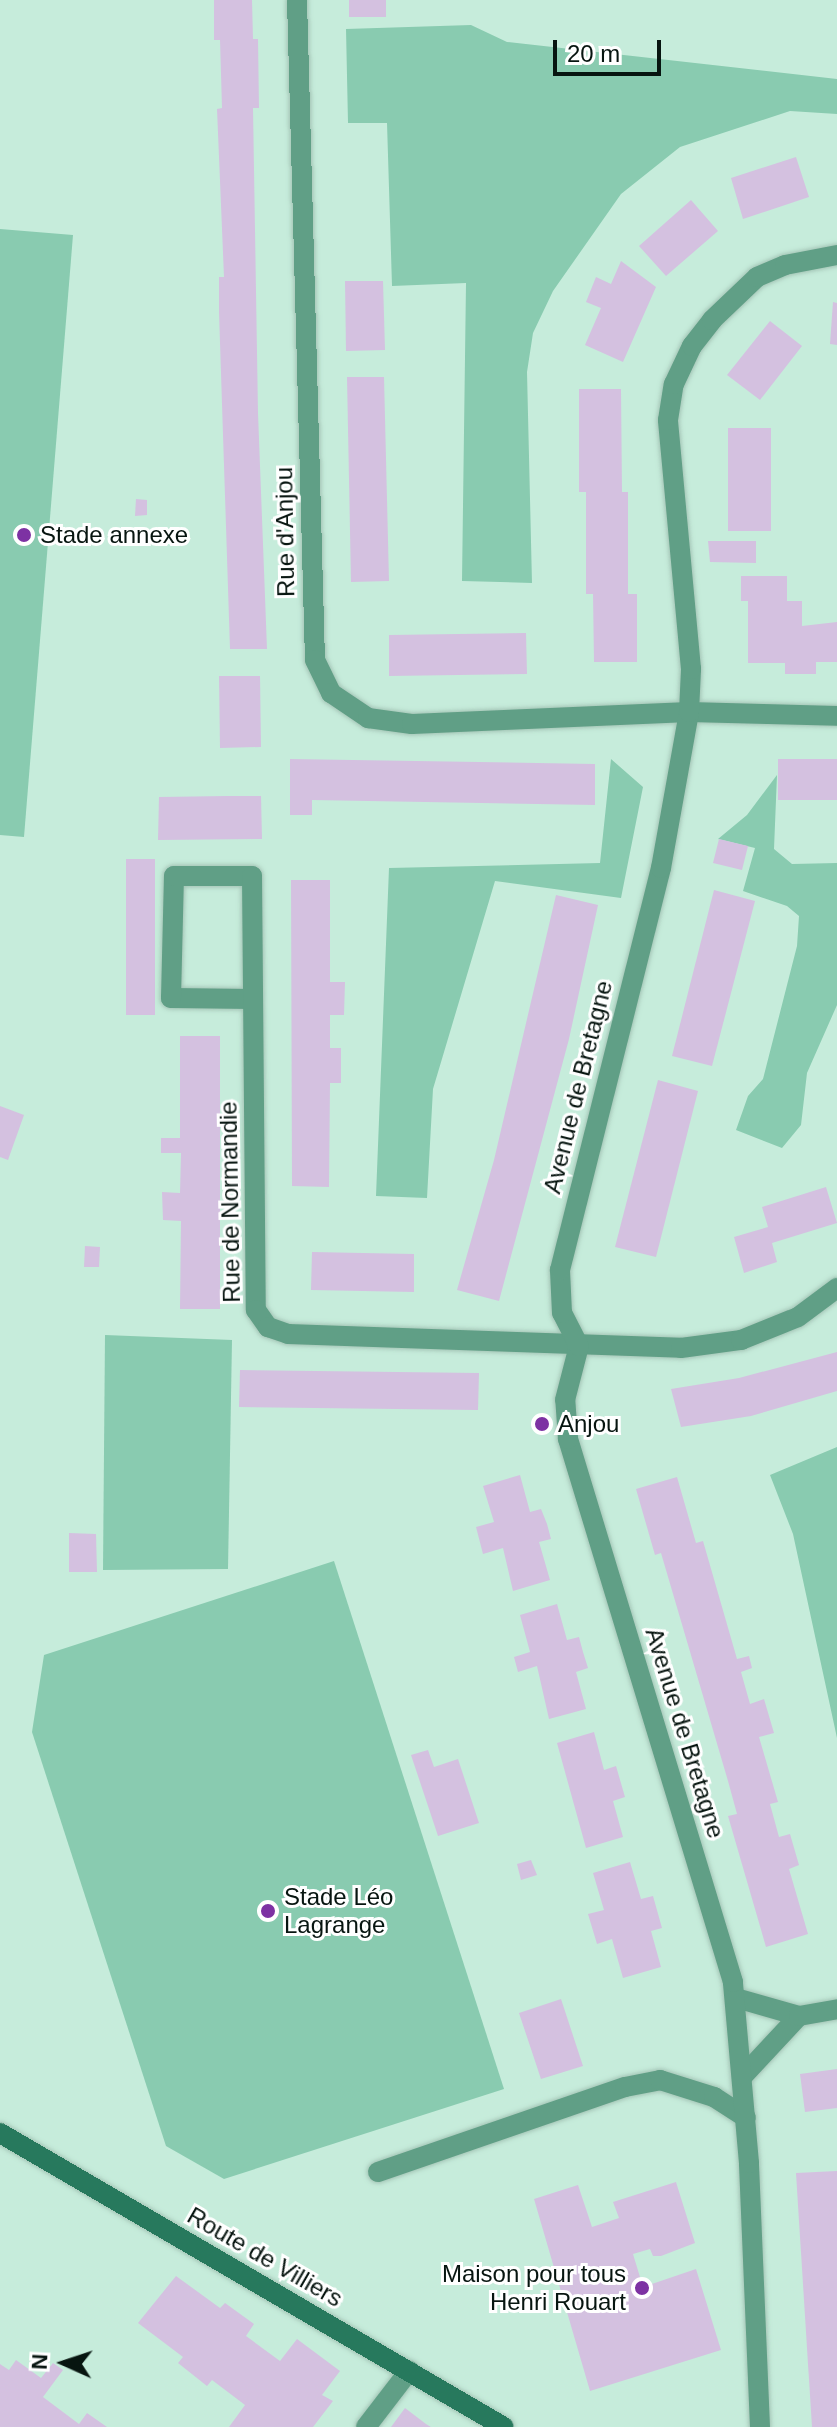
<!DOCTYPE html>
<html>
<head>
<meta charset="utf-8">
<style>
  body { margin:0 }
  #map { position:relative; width:837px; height:2427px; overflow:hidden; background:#c6ecdb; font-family:Arial,sans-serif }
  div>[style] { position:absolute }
  .green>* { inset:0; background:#89cbb0 }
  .building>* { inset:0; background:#d4c1e0 }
  .roads { filter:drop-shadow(0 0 2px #a4c5b6) drop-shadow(0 0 2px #a4c5b6) }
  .service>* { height:20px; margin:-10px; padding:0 10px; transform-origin:10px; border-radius:10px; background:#609f86 }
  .minor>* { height:20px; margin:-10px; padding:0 10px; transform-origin:10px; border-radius:10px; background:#609f86 }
  .secondary>* { height:20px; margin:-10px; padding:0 10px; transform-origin:10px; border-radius:10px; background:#27795d }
  .dots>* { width:22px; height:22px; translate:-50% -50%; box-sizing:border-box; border:4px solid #fff; border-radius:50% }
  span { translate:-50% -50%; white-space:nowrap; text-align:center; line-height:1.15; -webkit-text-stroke:6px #fff; paint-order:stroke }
  .street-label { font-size:24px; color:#071510 }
  .poi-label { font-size:24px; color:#071510 }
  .left { translate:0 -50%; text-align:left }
  .right { translate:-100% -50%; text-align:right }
  .north { position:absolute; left:24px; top:2323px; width:80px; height:80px; -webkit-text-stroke:6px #fff; paint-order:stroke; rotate:273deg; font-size:22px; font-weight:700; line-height:32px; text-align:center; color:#071510 }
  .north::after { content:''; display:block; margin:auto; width:28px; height:36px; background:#071510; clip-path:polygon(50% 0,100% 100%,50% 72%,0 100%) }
  .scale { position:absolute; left:553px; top:40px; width:108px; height:36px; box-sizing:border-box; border:4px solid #071510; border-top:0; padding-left:10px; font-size:24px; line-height:28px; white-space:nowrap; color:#071510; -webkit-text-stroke:6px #fff; paint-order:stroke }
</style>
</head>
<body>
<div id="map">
  <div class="green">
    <div style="clip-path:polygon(471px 25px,507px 42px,837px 79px,837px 114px,790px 111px,680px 147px,621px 194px,553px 291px,533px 333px,527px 372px,532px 583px,462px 581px,466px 283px,392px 286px,387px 123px,348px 123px,346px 29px)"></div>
    <div style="clip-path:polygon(0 229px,73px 235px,24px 837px,0 835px)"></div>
    <div style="clip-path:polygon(611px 759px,643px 787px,621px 898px,495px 881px,433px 1089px,427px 1198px,376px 1196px,389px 868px,600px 863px)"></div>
    <div style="clip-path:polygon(777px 775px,774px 849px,792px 864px,837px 863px,837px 1005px,807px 1073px,801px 1125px,782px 1148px,736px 1130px,748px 1096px,763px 1079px,797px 946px,799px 916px,787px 906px,743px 891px,755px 848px,718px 839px,747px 815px)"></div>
    <div style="clip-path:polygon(105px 1335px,232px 1340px,228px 1569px,103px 1570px)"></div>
    <div style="clip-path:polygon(837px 1447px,837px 1738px,793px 1534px,770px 1475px)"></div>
    <div style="clip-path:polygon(334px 1561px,504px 2089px,224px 2179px,166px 2146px,32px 1732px,44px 1655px)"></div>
  </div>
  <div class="building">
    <div style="clip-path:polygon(214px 0,252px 0,253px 39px,258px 39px,259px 108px,253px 108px,258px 413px,267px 649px,230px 649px,219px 312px,219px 277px,224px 277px,217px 109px,222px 108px,220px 40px,214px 40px)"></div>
    <div style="clip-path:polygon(349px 0,386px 0,386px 17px,349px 17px)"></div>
    <div style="clip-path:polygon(796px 157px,809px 197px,743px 219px,731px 178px)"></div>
    <div style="clip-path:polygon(691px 200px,718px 231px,666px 276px,639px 246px)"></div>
    <div style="clip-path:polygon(621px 261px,656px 287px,623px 362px,585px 345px,601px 308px,586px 302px,596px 277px,611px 284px)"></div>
    <div style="clip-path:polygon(345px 281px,383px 281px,385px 350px,346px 351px)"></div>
    <div style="clip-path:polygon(833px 302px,837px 303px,837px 345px,830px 344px)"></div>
    <div style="clip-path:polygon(770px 321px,802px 346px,760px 400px,727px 375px)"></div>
    <div style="clip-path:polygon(347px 377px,384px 377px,389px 581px,351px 582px)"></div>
    <div style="clip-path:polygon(579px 389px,621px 389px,622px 492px,628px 492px,628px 594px,637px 594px,637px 662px,594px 662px,593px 594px,586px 594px,586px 492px,579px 492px)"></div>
    <div style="clip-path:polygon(728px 428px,771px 428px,771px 531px,728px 531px)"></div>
    <div style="clip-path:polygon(136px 499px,147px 500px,147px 515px,135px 516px)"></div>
    <div style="clip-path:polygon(708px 541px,756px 541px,756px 563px,710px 562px)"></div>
    <div style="clip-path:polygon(741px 576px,787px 576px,787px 601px,802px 601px,802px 626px,837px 622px,837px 662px,816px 662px,816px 674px,785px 674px,785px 663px,748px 663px,748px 601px,741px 601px)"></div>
    <div style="clip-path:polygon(526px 633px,527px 674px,389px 676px,389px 635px)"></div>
    <div style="clip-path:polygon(219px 676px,260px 676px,261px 747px,220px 748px)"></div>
    <div style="clip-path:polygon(290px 759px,595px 764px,595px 805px,312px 800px,312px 815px,290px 815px)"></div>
    <div style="clip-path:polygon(778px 759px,837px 759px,837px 800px,778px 800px)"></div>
    <div style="clip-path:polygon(227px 796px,261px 796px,262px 839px,158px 840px,159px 797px)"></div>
    <div style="clip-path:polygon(719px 839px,748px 846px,742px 870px,713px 863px)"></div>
    <div style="clip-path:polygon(126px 859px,155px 859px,155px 1015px,126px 1015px)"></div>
    <div style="clip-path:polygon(291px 880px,330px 880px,330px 982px,345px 982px,344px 1015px,330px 1015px,330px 1048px,341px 1048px,341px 1083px,330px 1083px,329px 1187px,292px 1186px)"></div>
    <div style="clip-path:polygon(714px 890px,755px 901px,712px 1066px,672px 1056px)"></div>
    <div style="clip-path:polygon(556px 895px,598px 905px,569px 1039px,499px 1301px,457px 1290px,494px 1160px)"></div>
    <div style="clip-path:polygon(180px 1036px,220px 1036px,220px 1309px,180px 1309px,181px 1221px,163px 1220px,162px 1192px,180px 1193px,181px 1153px,161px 1153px,161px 1138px,180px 1138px)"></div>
    <div style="clip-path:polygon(658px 1080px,698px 1091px,656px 1257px,615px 1247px)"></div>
    <div style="clip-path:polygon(0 1106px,24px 1115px,8px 1160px,0 1157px)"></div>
    <div style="clip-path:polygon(826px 1187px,837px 1223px,772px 1243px,777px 1262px,744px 1273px,734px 1237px,768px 1227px,762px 1207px)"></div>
    <div style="clip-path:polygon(85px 1246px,100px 1247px,99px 1267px,84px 1267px)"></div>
    <div style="clip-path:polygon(312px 1252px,414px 1254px,414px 1292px,311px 1290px)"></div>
    <div style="clip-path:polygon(837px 1352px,837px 1391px,751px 1416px,681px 1427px,671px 1389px,739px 1378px)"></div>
    <div style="clip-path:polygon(240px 1370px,479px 1373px,478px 1410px,239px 1407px)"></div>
    <div style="clip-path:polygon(520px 1475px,530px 1512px,541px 1509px,547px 1524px,551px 1539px,539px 1542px,550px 1580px,513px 1591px,503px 1548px,483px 1554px,476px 1527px,494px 1522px,483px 1486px)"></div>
    <div style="clip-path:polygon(677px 1477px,696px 1543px,703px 1541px,737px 1659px,749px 1656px,752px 1668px,741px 1672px,750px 1704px,764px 1699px,774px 1733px,759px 1737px,778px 1802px,770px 1804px,779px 1837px,790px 1834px,799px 1865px,789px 1869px,808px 1934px,766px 1947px,728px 1816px,737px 1814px,728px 1781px,661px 1553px,655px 1555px,636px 1489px)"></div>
    <div style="clip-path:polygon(69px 1533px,96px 1534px,97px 1572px,69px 1572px)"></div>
    <div style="clip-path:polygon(557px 1604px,567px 1640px,579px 1637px,583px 1652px,588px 1668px,576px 1672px,586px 1709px,549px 1719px,537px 1666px,518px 1672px,514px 1657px,530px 1652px,520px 1615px)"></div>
    <div style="clip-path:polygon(594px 1732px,604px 1770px,616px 1766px,625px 1797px,613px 1801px,623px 1837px,586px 1848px,557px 1743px)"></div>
    <div style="clip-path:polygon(428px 1750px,434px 1767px,458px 1759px,479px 1823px,438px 1836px,411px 1755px)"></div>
    <div style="clip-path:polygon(531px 1860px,537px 1875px,521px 1880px,517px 1864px)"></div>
    <div style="clip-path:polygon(630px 1862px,641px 1899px,653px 1896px,662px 1928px,651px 1931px,661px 1967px,623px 1978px,612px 1939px,597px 1944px,588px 1914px,604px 1910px,593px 1873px)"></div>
    <div style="clip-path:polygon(561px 1999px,583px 2066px,541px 2079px,519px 2013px)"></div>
    <div style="clip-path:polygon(837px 2069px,837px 2108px,805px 2112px,800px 2074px)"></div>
    <div style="clip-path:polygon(837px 2171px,837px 2427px,812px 2427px,796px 2173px)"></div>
    <div style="clip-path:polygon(676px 2182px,695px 2243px,661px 2256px,653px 2256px,650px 2249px,633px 2254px,643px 2287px,696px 2269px,721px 2350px,590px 2391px,534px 2199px,578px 2185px,592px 2227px,619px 2218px,613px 2202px)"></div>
    <div style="clip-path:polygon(176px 2276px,220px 2308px,225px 2303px,254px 2324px,246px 2336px,280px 2361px,297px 2339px,340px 2371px,322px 2395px,333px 2401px,313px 2427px,229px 2427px,245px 2405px,212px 2380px,207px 2386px,178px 2363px,183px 2357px,138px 2323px)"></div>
    <div style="clip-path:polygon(16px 2360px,41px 2378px,53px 2363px,63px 2370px,43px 2397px,79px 2424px,87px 2413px,107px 2427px,0 2427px,0 2364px,9px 2370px)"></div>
    <div style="clip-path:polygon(405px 2408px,426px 2424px,431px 2427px,391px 2427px)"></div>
  </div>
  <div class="roads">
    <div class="service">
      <div style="left:366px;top:2427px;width:71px;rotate:-52.5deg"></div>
    </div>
    <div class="minor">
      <div style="left:297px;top:0;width:660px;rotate:88.44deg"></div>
      <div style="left:315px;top:660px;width:37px;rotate:64deg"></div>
      <div style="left:331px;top:693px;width:45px;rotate:34deg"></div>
      <div style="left:368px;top:718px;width:44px;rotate:7.8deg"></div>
      <div style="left:412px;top:724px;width:277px;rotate:-2.5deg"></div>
      <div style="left:689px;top:712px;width:148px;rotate:1.5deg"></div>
      <div style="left:252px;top:999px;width:81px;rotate:-179.3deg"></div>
      <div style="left:171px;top:998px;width:122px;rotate:-88.6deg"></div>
      <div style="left:174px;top:876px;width:78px"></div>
      <div style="left:252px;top:876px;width:434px;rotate:89.5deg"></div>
      <div style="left:256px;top:1310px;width:21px;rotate:55deg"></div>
      <div style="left:268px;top:1327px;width:21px;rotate:19deg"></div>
      <div style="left:288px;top:1334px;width:393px;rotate:2deg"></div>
      <div style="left:681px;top:1348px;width:61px;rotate:-7.6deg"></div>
      <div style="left:741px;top:1340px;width:61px;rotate:-22deg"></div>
      <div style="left:798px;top:1317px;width:49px;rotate:-36.6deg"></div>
      <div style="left:736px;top:1998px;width:66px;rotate:15.9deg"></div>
      <div style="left:743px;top:2076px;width:82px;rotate:-47deg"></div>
      <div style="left:799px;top:2016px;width:39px;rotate:-10deg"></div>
      <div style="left:378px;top:2172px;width:261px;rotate:-19deg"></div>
      <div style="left:625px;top:2087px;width:36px;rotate:-11deg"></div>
      <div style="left:660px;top:2080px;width:57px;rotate:17.5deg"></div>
      <div style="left:714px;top:2097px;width:38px;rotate:33deg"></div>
      <div style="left:760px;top:2427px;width:264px;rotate:-92.4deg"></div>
      <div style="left:749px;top:2163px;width:182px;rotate:-95.1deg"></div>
      <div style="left:733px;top:1982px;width:568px;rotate:-106.9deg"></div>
      <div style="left:568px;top:1439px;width:39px;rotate:-94deg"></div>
      <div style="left:565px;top:1400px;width:56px;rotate:-75.5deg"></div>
      <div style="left:579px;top:1346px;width:37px;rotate:-117deg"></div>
      <div style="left:562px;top:1313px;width:43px;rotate:-92.7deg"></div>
      <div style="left:560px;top:1270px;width:414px;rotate:-75.9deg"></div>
      <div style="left:661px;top:868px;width:158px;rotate:-79.8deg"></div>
      <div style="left:689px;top:712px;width:43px;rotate:-87.3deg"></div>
      <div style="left:691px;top:669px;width:250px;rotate:-95.3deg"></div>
      <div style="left:668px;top:420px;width:36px;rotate:-81deg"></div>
      <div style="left:674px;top:384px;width:42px;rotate:-64.7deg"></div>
      <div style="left:692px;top:346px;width:33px;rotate:-52deg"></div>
      <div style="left:712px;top:320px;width:62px;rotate:-43.7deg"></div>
      <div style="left:757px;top:277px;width:30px;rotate:-23deg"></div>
      <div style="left:785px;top:265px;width:53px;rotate:-10.9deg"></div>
    </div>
    <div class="secondary">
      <div style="left:0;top:2133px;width:583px;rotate:30.26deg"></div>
    </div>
  </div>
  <div class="dots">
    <div style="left:24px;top:535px;background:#7d32a3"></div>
    <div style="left:542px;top:1424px;background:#7d32a3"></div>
    <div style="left:268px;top:1911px;background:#7d32a3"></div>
    <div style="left:642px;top:2288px;background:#7d32a3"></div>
  </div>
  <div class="street-label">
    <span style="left:285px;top:532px;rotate:-91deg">Rue d'Anjou</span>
    <span style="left:578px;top:1087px;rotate:-76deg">Avenue de Bretagne</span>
    <span style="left:230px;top:1202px;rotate:-91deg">Rue de Normandie</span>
    <span style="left:685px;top:1733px;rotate:73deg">Avenue de Bretagne</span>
    <span style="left:265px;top:2257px;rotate:30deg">Route de Villiers</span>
  </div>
  <div class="poi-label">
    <span class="left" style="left:40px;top:535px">Stade annexe</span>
    <span class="left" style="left:558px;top:1424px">Anjou</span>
    <span class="left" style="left:284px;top:1911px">Stade Léo<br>Lagrange</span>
    <span class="right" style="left:626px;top:2288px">Maison pour tous<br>Henri Rouart</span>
  </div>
  <div class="north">N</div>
  <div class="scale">20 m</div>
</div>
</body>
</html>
